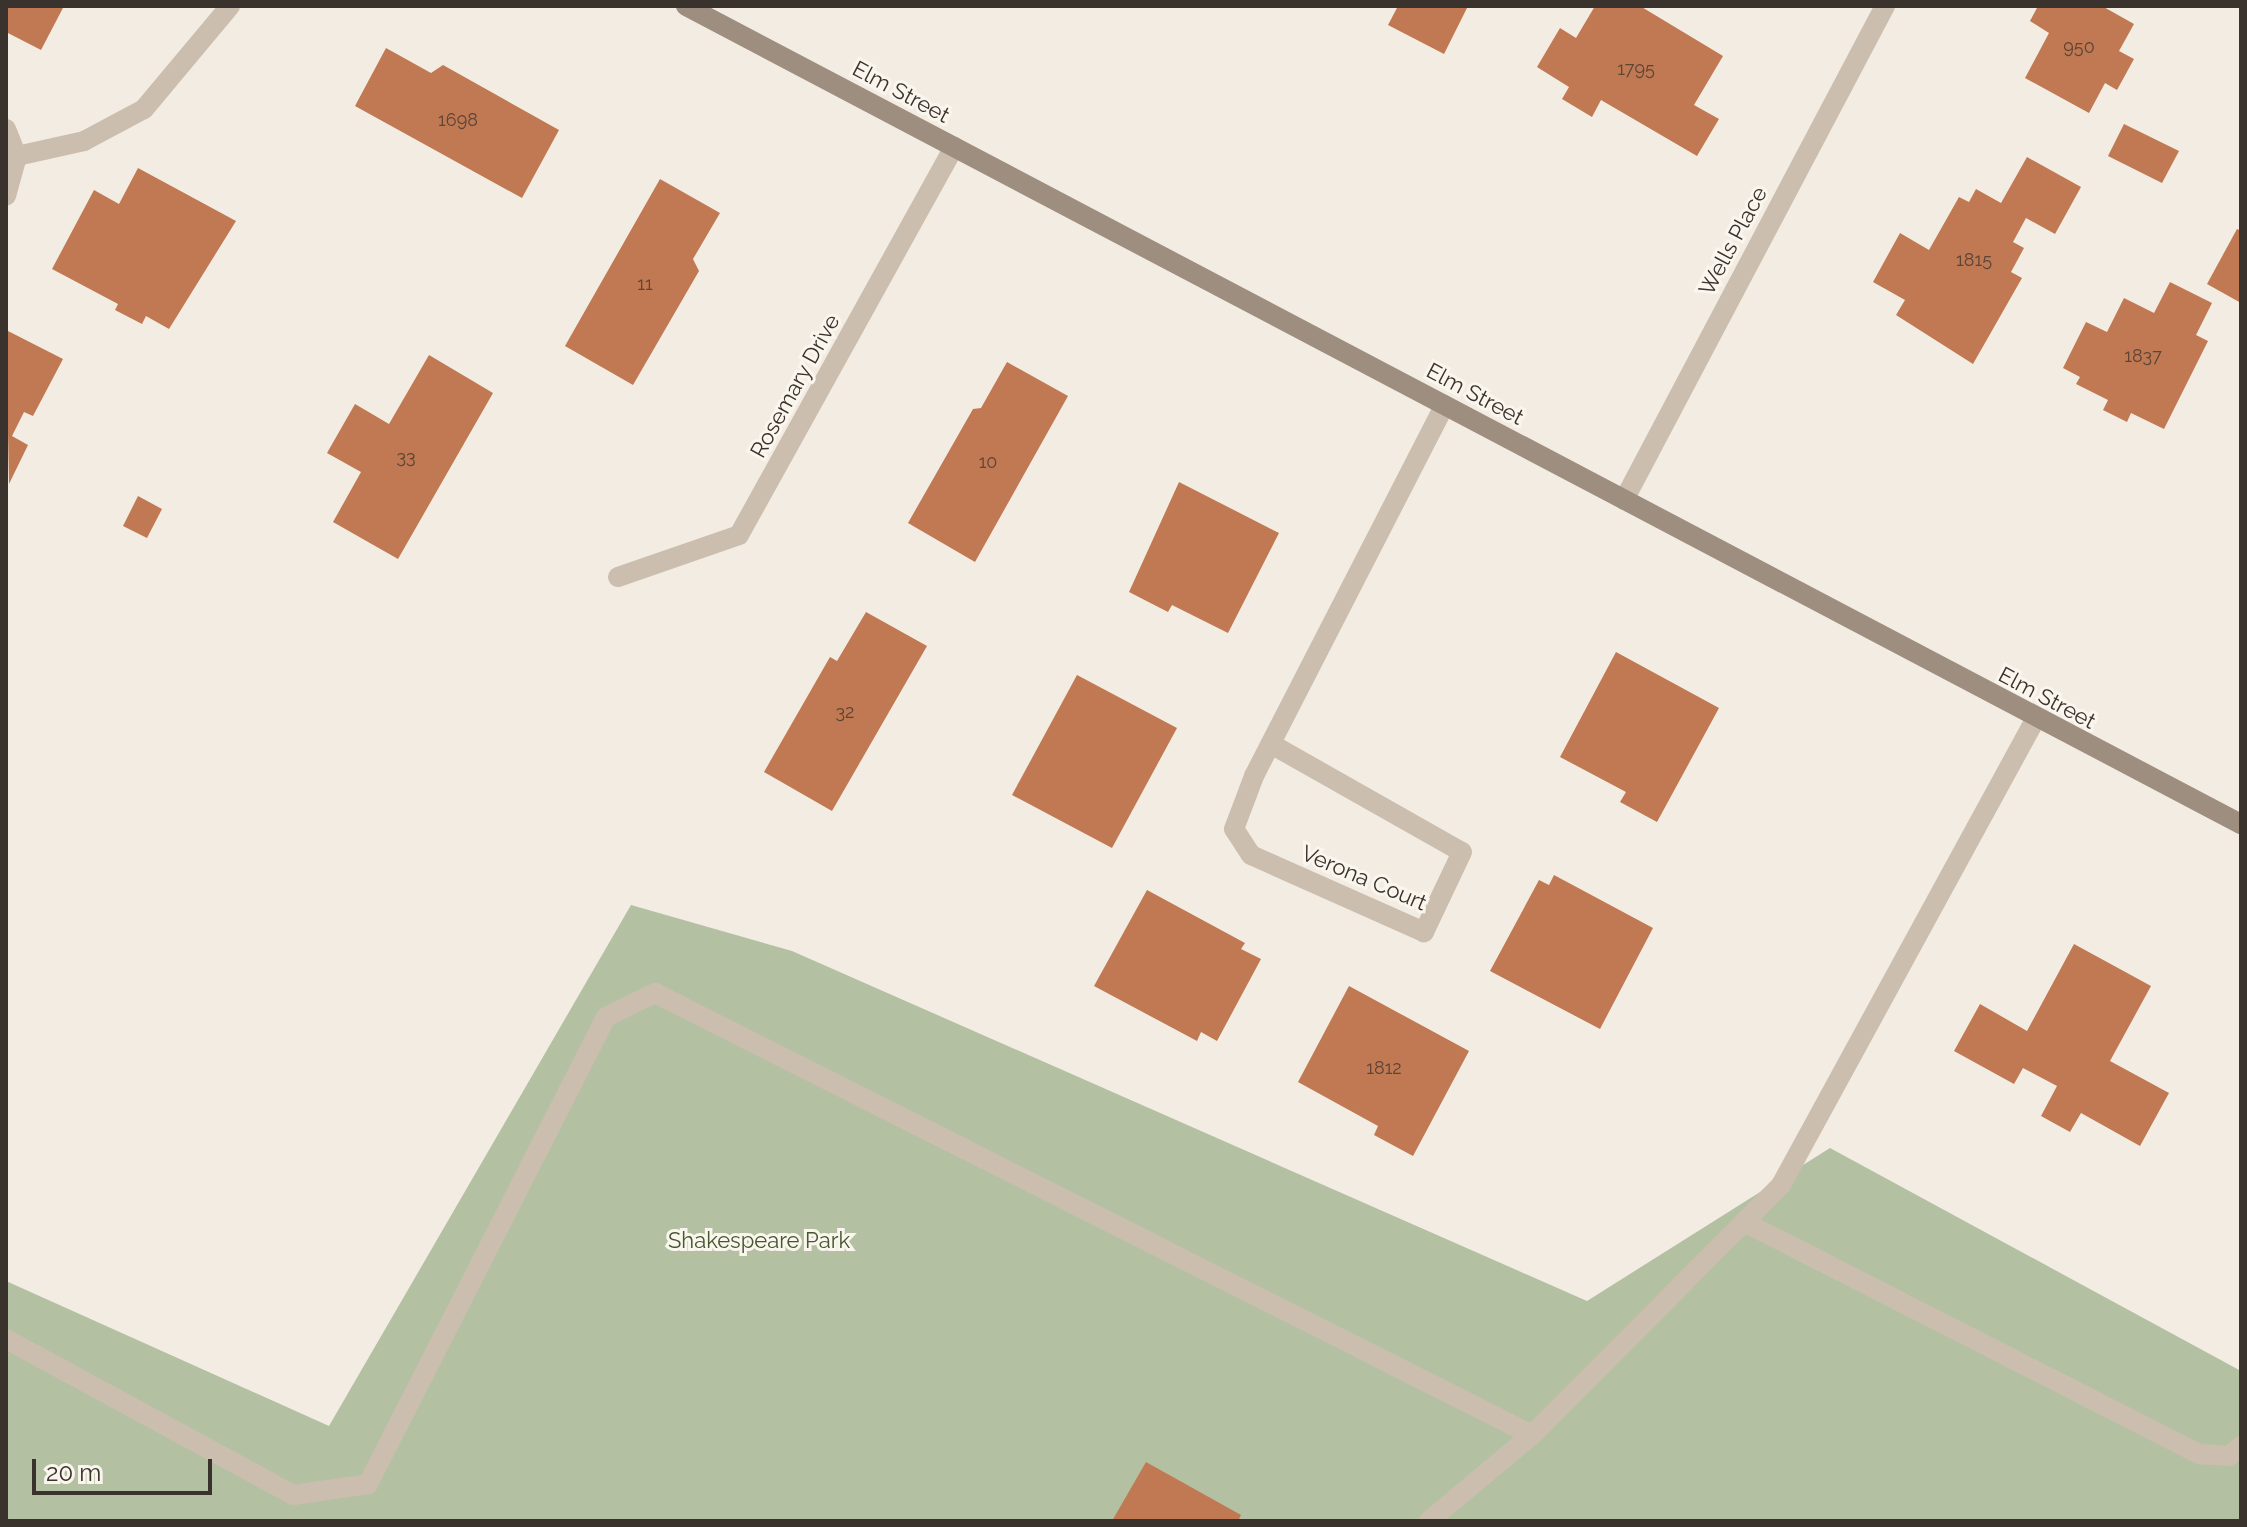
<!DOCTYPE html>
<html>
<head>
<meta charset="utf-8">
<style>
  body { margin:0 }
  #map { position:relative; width:2247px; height:1527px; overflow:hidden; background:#f3ece2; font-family:Raleway,sans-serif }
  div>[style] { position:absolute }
  .green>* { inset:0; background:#b3c1a2 }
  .building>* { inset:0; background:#c07952 }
  .lane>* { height:20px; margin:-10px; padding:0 10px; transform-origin:10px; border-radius:10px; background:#cbbeae }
  .street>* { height:20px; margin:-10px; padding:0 10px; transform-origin:10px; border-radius:10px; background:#cbbeae }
  .secondary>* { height:20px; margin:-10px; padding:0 10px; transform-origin:10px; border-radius:10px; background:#9e8e7f }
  span { translate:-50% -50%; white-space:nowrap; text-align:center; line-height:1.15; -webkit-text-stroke:6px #faf6ee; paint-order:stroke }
  .number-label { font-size:18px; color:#5c4436 }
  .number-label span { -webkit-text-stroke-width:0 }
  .street-label { font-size:22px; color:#3a322c }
  .park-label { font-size:22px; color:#455731 }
  .frame { position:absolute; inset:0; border:8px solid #3a322c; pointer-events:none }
  .scale { position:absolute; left:32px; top:1459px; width:180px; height:36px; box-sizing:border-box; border:4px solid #3a322c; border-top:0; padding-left:10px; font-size:24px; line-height:28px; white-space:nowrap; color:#3a322c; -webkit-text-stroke:6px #faf6ee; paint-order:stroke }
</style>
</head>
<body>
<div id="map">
  <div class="green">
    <div style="clip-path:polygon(631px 905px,792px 951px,1587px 1301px,1830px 1148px,2241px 1371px,2241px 1521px,6px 1521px,6px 1281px,329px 1426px)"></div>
  </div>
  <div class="building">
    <div style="clip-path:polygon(6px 6px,64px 6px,41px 50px,6px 32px)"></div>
    <div style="clip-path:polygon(1398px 6px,1468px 6px,1444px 54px,1388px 25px)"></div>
    <div style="clip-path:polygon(1595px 6px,1640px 6px,1723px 56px,1694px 105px,1719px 119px,1697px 156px,1601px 100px,1592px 117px,1562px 99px,1569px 87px,1537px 67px,1560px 28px,1576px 38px)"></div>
    <div style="clip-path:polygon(2038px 6px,2102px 6px,2134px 24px,2119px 51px,2134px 59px,2117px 90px,2105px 83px,2089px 113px,2025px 78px,2049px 33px,2030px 21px)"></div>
    <div style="clip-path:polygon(386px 48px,431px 73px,443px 65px,559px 130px,522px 198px,355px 106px)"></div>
    <div style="clip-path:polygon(2124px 124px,2179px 151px,2162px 183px,2108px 156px)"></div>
    <div style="clip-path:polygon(2027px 157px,2081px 187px,2055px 234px,2026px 218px,2013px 242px,2024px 248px,2011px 272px,2022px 278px,1973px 364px,1896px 315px,1905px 300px,1873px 282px,1900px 233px,1929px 250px,1959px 197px,1969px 202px,1976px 189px,2001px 203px)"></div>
    <div style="clip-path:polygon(138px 168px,236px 221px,169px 329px,146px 316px,142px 324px,115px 310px,118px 304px,52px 269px,94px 190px,119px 204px)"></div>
    <div style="clip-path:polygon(660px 179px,720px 213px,693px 259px,699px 271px,633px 385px,565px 346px)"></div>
    <div style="clip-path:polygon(2237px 229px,2241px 231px,2241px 303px,2207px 284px)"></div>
    <div style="clip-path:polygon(2170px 282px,2212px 303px,2196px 335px,2208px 341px,2164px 429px,2131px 413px,2127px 422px,2103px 410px,2108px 400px,2076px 384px,2080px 377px,2063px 368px,2086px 322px,2107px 332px,2124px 298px,2154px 313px)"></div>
    <div style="clip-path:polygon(6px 330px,63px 359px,33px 416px,24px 412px,12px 436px,28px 445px,9px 484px)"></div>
    <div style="clip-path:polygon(429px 355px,493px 393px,398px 559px,333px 522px,361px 472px,327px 453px,355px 404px,389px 424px)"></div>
    <div style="clip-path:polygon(1007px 362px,1068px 396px,975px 562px,908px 523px,973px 409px,981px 408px)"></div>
    <div style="clip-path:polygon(1179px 482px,1279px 533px,1228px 633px,1172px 605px,1168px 612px,1129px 592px)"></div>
    <div style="clip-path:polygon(138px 496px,162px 509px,147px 538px,123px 526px)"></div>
    <div style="clip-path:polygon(866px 612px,927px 646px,832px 811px,764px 772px,830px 657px,837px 661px)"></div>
    <div style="clip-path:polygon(1616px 652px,1719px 708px,1657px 822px,1620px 802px,1626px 792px,1560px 757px)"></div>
    <div style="clip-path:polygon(1077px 675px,1177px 728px,1112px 848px,1012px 795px)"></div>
    <div style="clip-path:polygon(1554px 875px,1653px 928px,1600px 1029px,1490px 971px,1539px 880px,1549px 885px)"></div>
    <div style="clip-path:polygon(1147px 890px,1245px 943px,1241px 949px,1261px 959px,1217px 1041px,1201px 1032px,1197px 1041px,1094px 986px)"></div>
    <div style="clip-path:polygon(2074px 944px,2151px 986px,2110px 1061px,2169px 1093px,2140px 1146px,2081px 1113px,2070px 1132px,2041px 1116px,2057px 1086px,2023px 1068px,2014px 1084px,1954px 1051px,1980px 1004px,2027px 1031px)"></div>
    <div style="clip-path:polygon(1349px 986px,1469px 1051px,1413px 1156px,1374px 1135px,1378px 1126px,1298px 1082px)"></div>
    <div style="clip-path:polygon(1146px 1462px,1241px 1515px,1238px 1521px,1112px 1521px)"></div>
  </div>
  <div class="lane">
    <div style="left:1744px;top:1222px;width:511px;rotate:27.02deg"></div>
    <div style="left:2199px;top:1454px;width:30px;rotate:4deg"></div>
    <div style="left:2229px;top:1456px;width:16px;rotate:-40deg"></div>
    <div style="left:6px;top:1339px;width:327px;rotate:28.5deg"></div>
    <div style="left:293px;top:1495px;width:76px;rotate:-8.3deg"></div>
    <div style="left:368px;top:1484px;width:524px;rotate:-62.99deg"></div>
    <div style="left:606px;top:1017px;width:55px;rotate:-26.1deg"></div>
    <div style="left:655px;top:993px;width:982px;rotate:26.75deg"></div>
    <div style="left:1429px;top:1521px;width:134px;rotate:-39.9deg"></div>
    <div style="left:1532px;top:1435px;width:353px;rotate:-45.1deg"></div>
    <div style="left:1781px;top:1185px;width:530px;rotate:-61.36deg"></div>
  </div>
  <div class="street">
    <div style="left:6px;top:129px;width:29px;rotate:68deg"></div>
    <div style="left:17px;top:156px;width:41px;rotate:105.4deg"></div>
    <div style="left:17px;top:156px;width:69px;rotate:-12.6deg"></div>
    <div style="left:84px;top:141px;width:68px;rotate:-28.1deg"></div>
    <div style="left:144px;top:109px;width:134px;rotate:-50.1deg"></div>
    <div style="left:1624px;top:500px;width:559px;rotate:-62.15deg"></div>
    <div style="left:618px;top:577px;width:128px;rotate:-19.1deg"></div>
    <div style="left:739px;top:535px;width:444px;rotate:-61deg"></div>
    <div style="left:1271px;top:744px;width:219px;rotate:29.5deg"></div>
    <div style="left:1462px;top:852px;width:89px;rotate:115.4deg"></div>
    <div style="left:1424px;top:932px;width:189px;rotate:-156deg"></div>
    <div style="left:1251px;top:855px;width:31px;rotate:-123deg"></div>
    <div style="left:1234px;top:829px;width:57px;rotate:-69.3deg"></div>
    <div style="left:1254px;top:776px;width:417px;rotate:-62.8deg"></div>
  </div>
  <div class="secondary">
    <div style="left:686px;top:6px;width:1757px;rotate:27.75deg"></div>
  </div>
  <div class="number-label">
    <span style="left:2079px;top:47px">950</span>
    <span style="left:1636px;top:69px">1795</span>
    <span style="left:458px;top:120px">1698</span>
    <span style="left:1974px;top:260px">1815</span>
    <span style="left:645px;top:284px">11</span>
    <span style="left:2143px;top:356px">1837</span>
    <span style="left:406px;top:457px">33</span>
    <span style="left:988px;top:462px">10</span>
    <span style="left:845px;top:712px">32</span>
    <span style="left:1384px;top:1068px">1812</span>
  </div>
  <div class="street-label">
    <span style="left:901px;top:92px;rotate:28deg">Elm Street</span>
    <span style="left:1733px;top:241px;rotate:-62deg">Wells Place</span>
    <span style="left:795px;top:386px;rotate:-61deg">Rosemary Drive</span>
    <span style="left:1475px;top:394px;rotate:28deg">Elm Street</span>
    <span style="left:2047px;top:698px;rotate:28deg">Elm Street</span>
    <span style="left:1364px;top:878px;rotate:23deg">Verona Court</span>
  </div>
  <div class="park-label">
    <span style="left:759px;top:1241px">Shakespeare Park</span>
  </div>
  <div class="frame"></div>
  <div class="scale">20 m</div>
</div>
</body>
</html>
